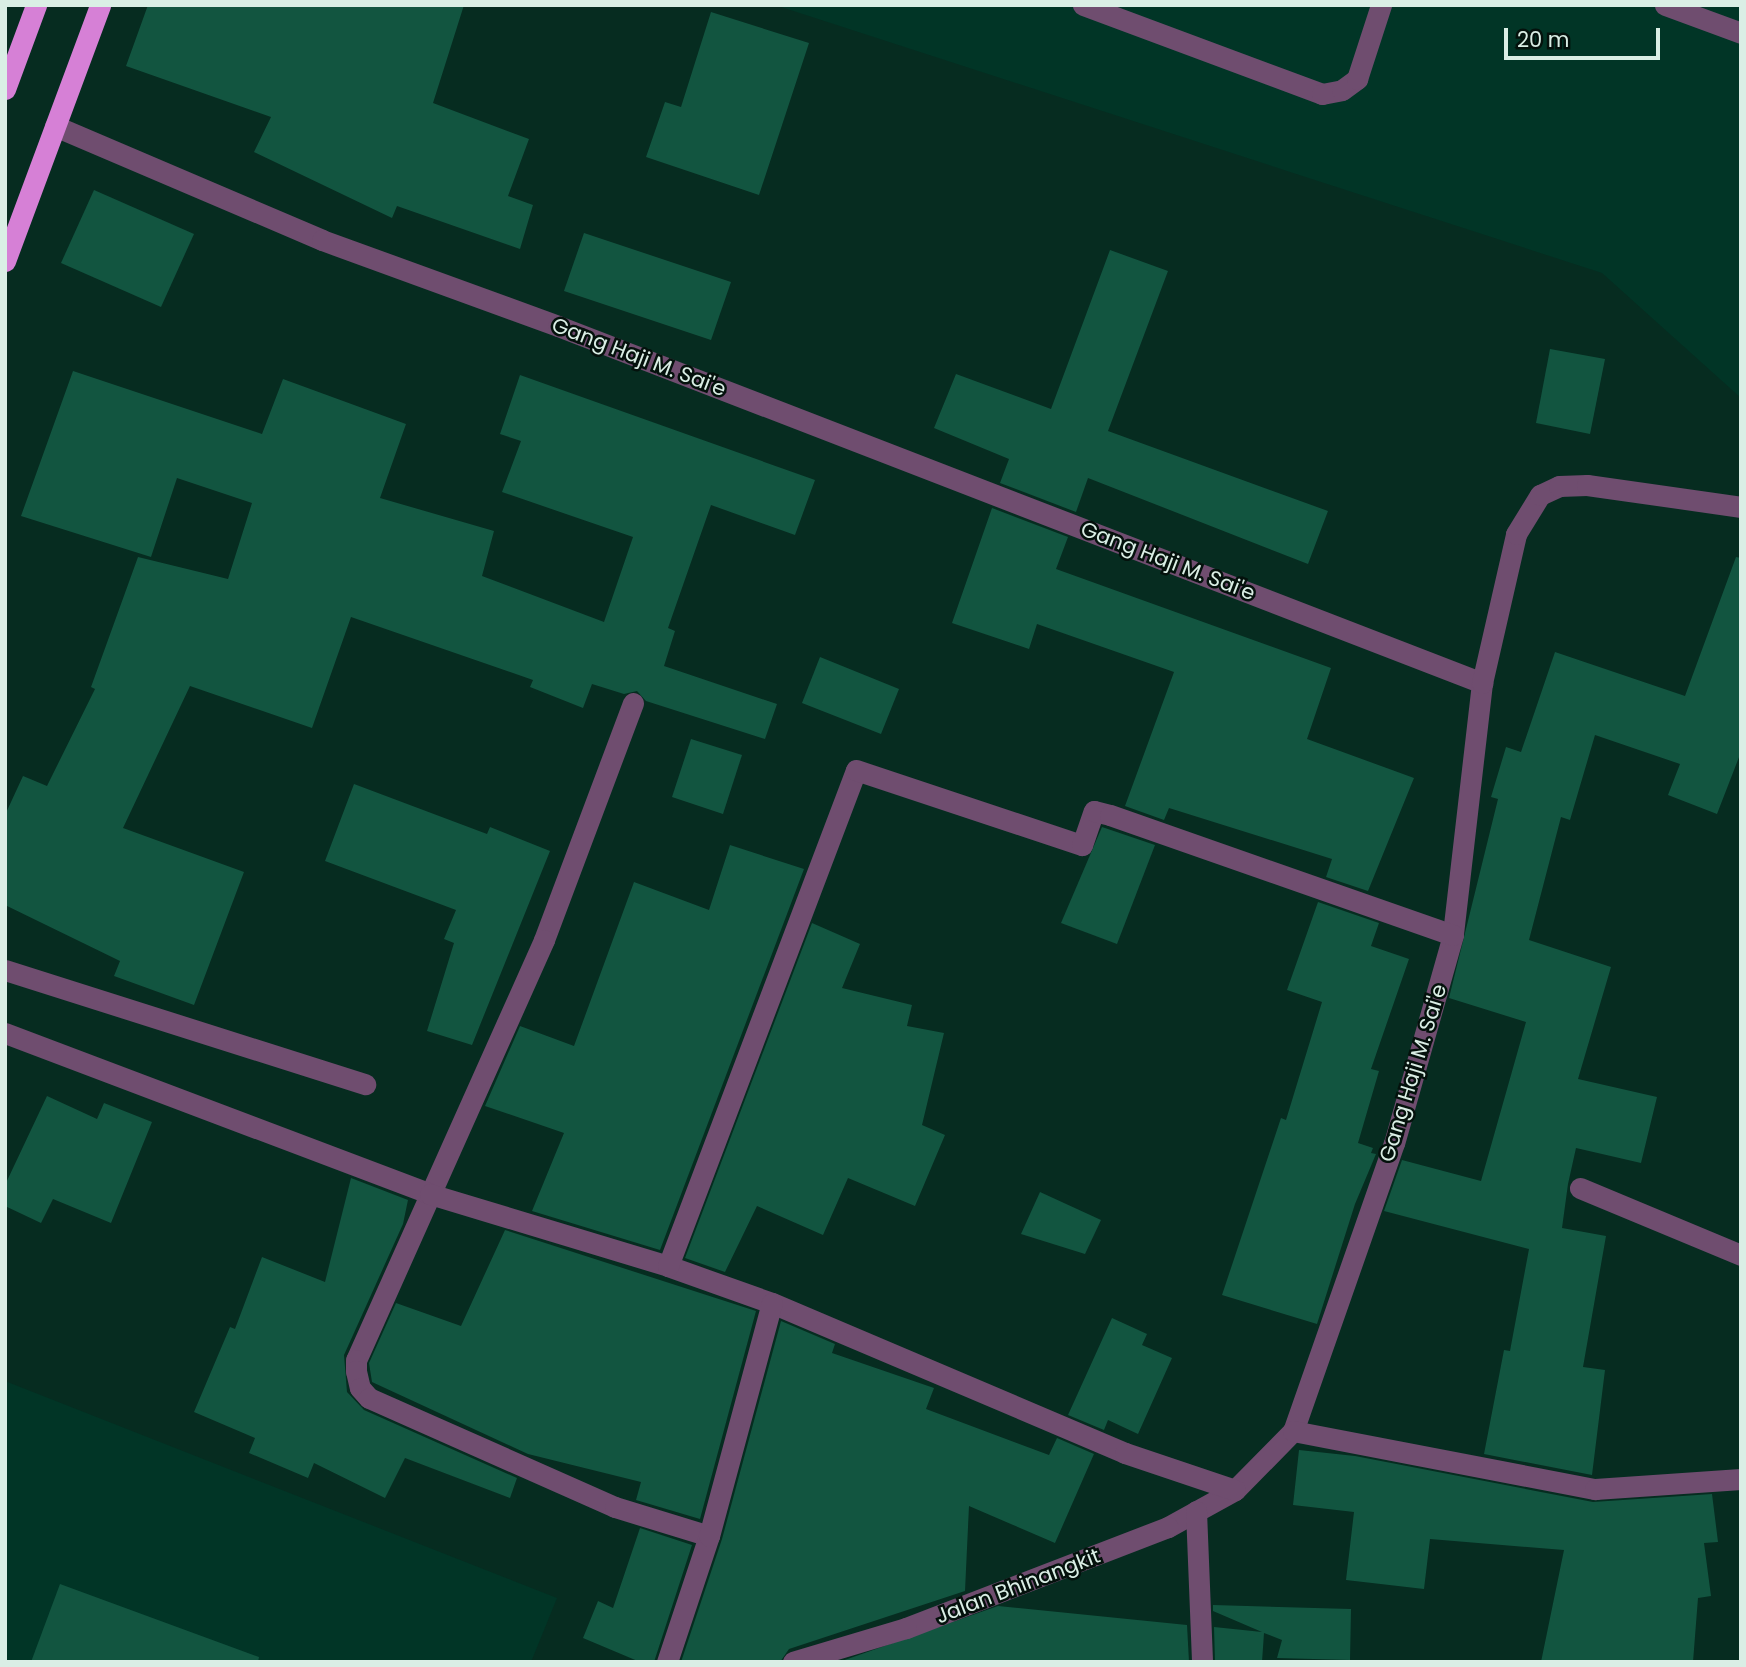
<!DOCTYPE html>
<html>
<head>
<meta charset="utf-8">
<style>
  body { margin:0 }
  #map { position:relative; width:1746px; height:1667px; overflow:hidden; background:#062c20; font-family:Poppins,sans-serif }
  div>[style] { position:absolute }
  .built>* { inset:0; background:#013526 }
  .building>* { inset:0; background:#125540 }
  .lane>* { height:21px; margin:-10.5px; padding:0 10.5px; transform-origin:10.5px; border-radius:10.5px; background:#6f4d6f }
  .street>* { height:21px; margin:-10.5px; padding:0 10.5px; transform-origin:10.5px; border-radius:10.5px; background:#6f4d6f }
  .highway>* { height:21px; margin:-10.5px; padding:0 10.5px; transform-origin:10.5px; border-radius:10.5px; background:#d680d6 }
  span { translate:-50% -50%; white-space:nowrap; text-align:center; line-height:1.15; -webkit-text-stroke:5px #04110c; paint-order:stroke }
  .street-label { font-size:21px; color:#daeee5 }
  .frame { position:absolute; inset:0; border:7px solid #daeee5; pointer-events:none }
  .scale { position:absolute; left:1504px; top:28px; width:156px; height:32px; box-sizing:border-box; border:4px solid #daeee5; border-top:0; padding-left:9px; font-size:21px; line-height:24px; white-space:nowrap; color:#daeee5; -webkit-text-stroke:5px #04110c; paint-order:stroke }
</style>
</head>
<body>
<div id="map">
  <div class="built">
    <div style="clip-path:polygon(775px 5px,1741px 5px,1741px 398px,1602px 273px)"></div>
    <div style="clip-path:polygon(5px 1381px,557px 1598px,531px 1662px,5px 1662px)"></div>
  </div>
  <div class="building">
    <div style="clip-path:polygon(148px 5px,464px 5px,433px 103px,529px 139px,508px 196px,533px 205px,520px 249px,397px 206px,392px 218px,254px 152px,271px 117px,126px 66px)"></div>
    <div style="clip-path:polygon(711px 12px,809px 43px,759px 195px,646px 157px,665px 102px,681px 107px)"></div>
    <div style="clip-path:polygon(94px 190px,194px 234px,161px 307px,61px 263px)"></div>
    <div style="clip-path:polygon(584px 233px,731px 282px,711px 340px,564px 291px)"></div>
    <div style="clip-path:polygon(1110px 250px,1168px 271px,1108px 431px,1328px 511px,1308px 564px,1088px 478px,1076px 512px,1000px 483px,1009px 459px,934px 428px,956px 374px,1051px 409px)"></div>
    <div style="clip-path:polygon(1550px 349px,1605px 359px,1590px 434px,1536px 423px)"></div>
    <div style="clip-path:polygon(73px 371px,262px 434px,283px 379px,406px 424px,380px 498px,494px 531px,482px 576px,604px 622px,633px 537px,502px 492px,521px 441px,500px 434px,520px 375px,815px 480px,795px 535px,711px 505px,668px 628px,675px 631px,664px 666px,777px 704px,765px 739px,646px 701px,637px 691px,624px 694px,592px 684px,583px 708px,530px 687px,533px 680px,351px 617px,312px 728px,190px 686px,123px 828px,244px 872px,194px 1005px,114px 976px,120px 961px,5px 905px,5px 815px,23px 776px,47px 786px,95px 689px,91px 687px,138px 557px,228px 579px,252px 503px,177px 478px,151px 557px,21px 516px)"></div>
    <div style="clip-path:polygon(992px 508px,1068px 537px,1056px 569px,1331px 668px,1307px 739px,1414px 778px,1368px 891px,1326px 877px,1332px 859px,1169px 808px,1164px 820px,1125px 806px,1174px 672px,1037px 624px,1029px 649px,952px 623px)"></div>
    <div style="clip-path:polygon(1736px 557px,1741px 558px,1741px 752px,1717px 814px,1668px 795px,1680px 764px,1595px 735px,1570px 820px,1561px 817px,1529px 940px,1611px 967px,1578px 1079px,1657px 1097px,1641px 1163px,1576px 1148px,1568px 1184px,1562px 1228px,1606px 1236px,1583px 1367px,1605px 1370px,1592px 1475px,1484px 1454px,1504px 1350px,1510px 1351px,1529px 1249px,1384px 1211px,1402px 1160px,1481px 1181px,1526px 1022px,1449px 998px,1498px 799px,1491px 797px,1506px 747px,1521px 752px,1555px 652px,1685px 696px)"></div>
    <div style="clip-path:polygon(820px 657px,899px 689px,881px 734px,802px 703px)"></div>
    <div style="clip-path:polygon(691px 739px,742px 755px,723px 814px,672px 797px)"></div>
    <div style="clip-path:polygon(354px 784px,487px 834px,490px 827px,550px 851px,472px 1045px,427px 1031px,454px 943px,444px 939px,456px 910px,325px 861px)"></div>
    <div style="clip-path:polygon(1102px 827px,1155px 845px,1117px 944px,1061px 923px)"></div>
    <div style="clip-path:polygon(730px 845px,804px 869px,660px 1250px,532px 1211px,564px 1133px,485px 1106px,520px 1026px,574px 1046px,634px 882px,709px 910px)"></div>
    <div style="clip-path:polygon(1318px 902px,1379px 923px,1371px 946px,1409px 959px,1371px 1069px,1379px 1071px,1358px 1143px,1373px 1148px,1371px 1153px,1376px 1154px,1355px 1204px,1317px 1324px,1222px 1295px,1281px 1118px,1286px 1120px,1322px 1002px,1287px 990px)"></div>
    <div style="clip-path:polygon(812px 923px,860px 944px,842px 988px,912px 1005px,907px 1026px,944px 1033px,922px 1125px,945px 1135px,915px 1206px,848px 1178px,823px 1235px,757px 1206px,725px 1272px,685px 1258px)"></div>
    <div style="clip-path:polygon(47px 1096px,97px 1119px,104px 1103px,152px 1122px,111px 1223px,53px 1199px,41px 1223px,5px 1206px,5px 1185px)"></div>
    <div style="clip-path:polygon(351px 1178px,408px 1200px,403px 1224px,344px 1355px,347px 1392px,364px 1410px,517px 1478px,510px 1498px,405px 1458px,385px 1498px,314px 1463px,308px 1478px,249px 1453px,255px 1438px,194px 1412px,230px 1327px,235px 1329px,262px 1257px,325px 1282px)"></div>
    <div style="clip-path:polygon(1040px 1192px,1101px 1220px,1085px 1254px,1021px 1234px)"></div>
    <div style="clip-path:polygon(505px 1230px,756px 1311px,700px 1519px,636px 1500px,641px 1482px,528px 1454px,372px 1382px,369px 1363px,396px 1303px,461px 1326px)"></div>
    <div style="clip-path:polygon(1112px 1318px,1147px 1334px,1142px 1345px,1172px 1358px,1138px 1434px,1108px 1420px,1104px 1430px,1068px 1415px)"></div>
    <div style="clip-path:polygon(781px 1321px,835px 1344px,832px 1353px,934px 1388px,926px 1409px,1049px 1455px,1057px 1438px,1094px 1454px,1055px 1543px,969px 1506px,965px 1591px,789px 1649px,780px 1662px,681px 1662px,722px 1539px)"></div>
    <div style="clip-path:polygon(1299px 1450px,1355px 1456px,1593px 1502px,1712px 1494px,1718px 1542px,1704px 1543px,1711px 1596px,1698px 1598px,1693px 1662px,1541px 1662px,1564px 1550px,1430px 1539px,1424px 1589px,1346px 1580px,1354px 1512px,1293px 1505px)"></div>
    <div style="clip-path:polygon(640px 1528px,692px 1545px,654px 1662px,640px 1662px,583px 1638px,598px 1601px,613px 1608px)"></div>
    <div style="clip-path:polygon(60px 1584px,259px 1657px,258px 1662px,31px 1662px)"></div>
    <div style="clip-path:polygon(1213px 1605px,1351px 1609px,1350px 1660px,1277px 1658px,1282px 1640px,1264px 1633px,1262px 1662px,1215px 1662px,1214px 1627px,1262px 1632px,1213px 1611px)"></div>
    <div style="clip-path:polygon(998px 1606px,1187px 1625px,1189px 1662px,839px 1662px)"></div>
  </div>
  <div class="lane">
    <div style="left:1083px;top:5px;width:255px;rotate:20.4deg"></div>
    <div style="left:1322px;top:94px;width:20px;rotate:-11deg"></div>
    <div style="left:1342px;top:90px;width:19px;rotate:-36deg"></div>
    <div style="left:1357px;top:79px;width:78px;rotate:-72deg"></div>
    <div style="left:1665px;top:5px;width:81px;rotate:20.2deg"></div>
  </div>
  <div class="street">
    <div style="left:55px;top:126px;width:290px;rotate:23.1deg"></div>
    <div style="left:322px;top:240px;width:251px;rotate:20deg"></div>
    <div style="left:558px;top:326px;width:991px;rotate:21.12deg"></div>
    <div style="left:1482px;top:683px;width:254px;rotate:96.6deg"></div>
    <div style="left:1453px;top:935px;width:216px;rotate:105.8deg"></div>
    <div style="left:1394px;top:1143px;width:305px;rotate:109.3deg"></div>
    <div style="left:1293px;top:1431px;width:83px;rotate:134.5deg"></div>
    <div style="left:1235px;top:1490px;width:77px;rotate:151.1deg"></div>
    <div style="left:1168px;top:1527px;width:281px;rotate:158.9deg"></div>
    <div style="left:906px;top:1628px;width:118px;rotate:163.3deg"></div>
    <div style="left:1482px;top:683px;width:153px;rotate:-77.1deg"></div>
    <div style="left:1516px;top:534px;width:46px;rotate:-58.4deg"></div>
    <div style="left:1540px;top:495px;width:21px;rotate:-25deg"></div>
    <div style="left:1559px;top:486px;width:28px;rotate:-2deg"></div>
    <div style="left:1587px;top:485px;width:156px;rotate:8.1deg"></div>
    <div style="left:633px;top:703px;width:253px;rotate:110.6deg"></div>
    <div style="left:544px;top:940px;width:460px;rotate:114.1deg"></div>
    <div style="left:356px;top:1360px;width:11px;rotate:90deg"></div>
    <div style="left:356px;top:1371px;width:17px;rotate:77deg"></div>
    <div style="left:360px;top:1388px;width:13px;rotate:48deg"></div>
    <div style="left:369px;top:1398px;width:269px;rotate:23.9deg"></div>
    <div style="left:615px;top:1507px;width:98px;rotate:17.1deg"></div>
    <div style="left:5px;top:970px;width:378px;rotate:17.6deg"></div>
    <div style="left:5px;top:1033px;width:454px;rotate:20.7deg"></div>
    <div style="left:430px;top:1194px;width:249px;rotate:16.8deg"></div>
    <div style="left:668px;top:1266px;width:110px;rotate:19.6deg"></div>
    <div style="left:772px;top:1303px;width:384px;rotate:23deg"></div>
    <div style="left:1125px;top:1453px;width:116px;rotate:18.6deg"></div>
    <div style="left:1580px;top:1188px;width:174px;rotate:22.6deg"></div>
    <div style="left:668px;top:1266px;width:530px;rotate:-69.24deg"></div>
    <div style="left:856px;top:770px;width:238px;rotate:18.4deg"></div>
    <div style="left:1082px;top:845px;width:36px;rotate:-71deg"></div>
    <div style="left:1094px;top:811px;width:16px;rotate:14deg"></div>
    <div style="left:1110px;top:815px;width:363px;rotate:19.3deg"></div>
    <div style="left:1293px;top:1431px;width:308px;rotate:10.9deg"></div>
    <div style="left:1595px;top:1489px;width:146px;rotate:-3.9deg"></div>
    <div style="left:1196px;top:1511px;width:151px;rotate:87.7deg"></div>
    <div style="left:667px;top:1662px;width:133px;rotate:-71.6deg"></div>
    <div style="left:709px;top:1536px;width:241px;rotate:-74.9deg"></div>
  </div>
  <div class="highway">
    <div style="left:5px;top:89px;width:90px;rotate:-69.7deg"></div>
    <div style="left:5px;top:261px;width:273px;rotate:-69.6deg"></div>
  </div>
  <div class="street-label">
    <span style="left:639px;top:357px;rotate:21deg">Gang Haji M. Sai'e</span>
    <span style="left:1168px;top:561px;rotate:21deg">Gang Haji M. Sai'e</span>
    <span style="left:1413px;top:1073px;rotate:-73deg">Gang Haji M. Sai'e</span>
    <span style="left:1018px;top:1586px;rotate:-21deg">Jalan Bhinangkit</span>
  </div>
  <div class="frame"></div>
  <div class="scale">20 m</div>
</div>
</body>
</html>
